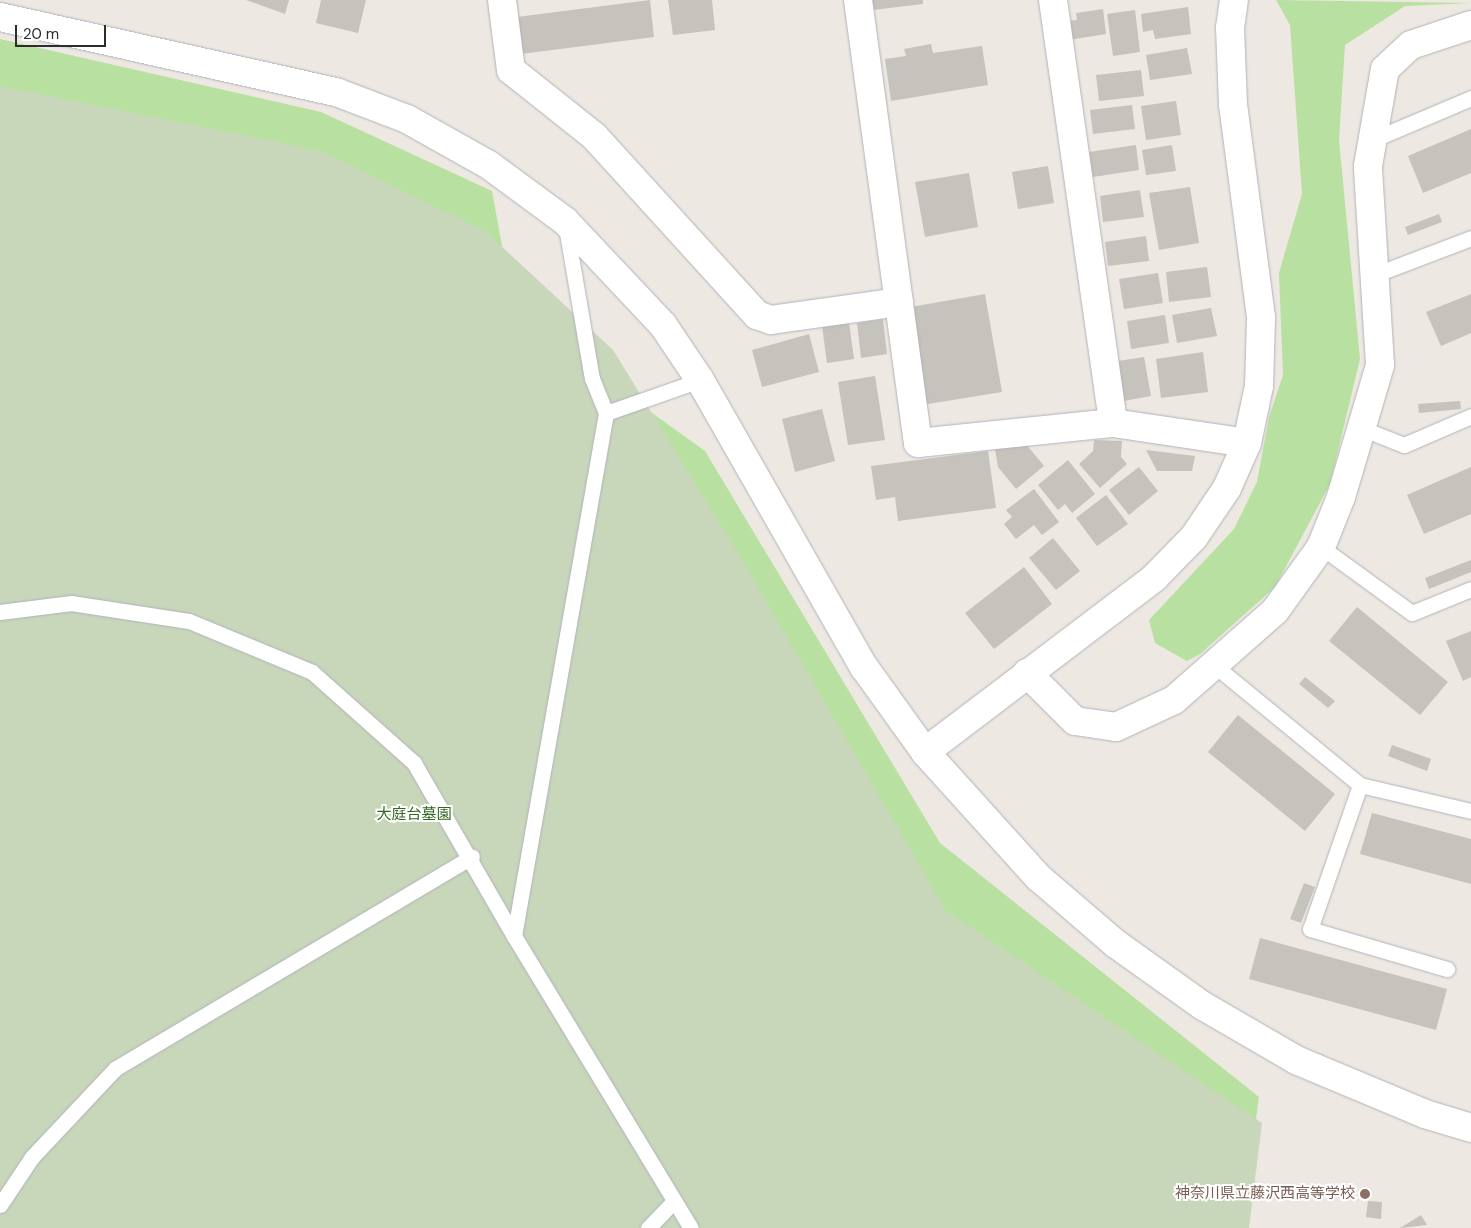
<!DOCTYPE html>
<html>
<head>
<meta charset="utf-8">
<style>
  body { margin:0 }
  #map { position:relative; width:1471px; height:1228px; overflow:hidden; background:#ede8e1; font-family:"DM Sans","Noto Sans JP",sans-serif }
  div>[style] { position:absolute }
  .green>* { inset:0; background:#b8e0a0 }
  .cemetery>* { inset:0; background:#c8d6b9 }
  .building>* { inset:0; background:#c6c2bc }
  .roads { filter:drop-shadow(0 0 1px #b1b3bc) drop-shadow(0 0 1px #b1b3bc) }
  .lane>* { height:15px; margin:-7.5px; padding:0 7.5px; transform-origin:7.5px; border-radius:7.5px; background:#fff }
  .street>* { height:28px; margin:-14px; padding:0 14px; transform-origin:14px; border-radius:14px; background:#fff }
  .secondary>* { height:28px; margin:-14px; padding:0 14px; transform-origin:14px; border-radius:14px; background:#fff }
  .dots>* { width:14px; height:14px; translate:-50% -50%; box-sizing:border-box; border:2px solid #fff; border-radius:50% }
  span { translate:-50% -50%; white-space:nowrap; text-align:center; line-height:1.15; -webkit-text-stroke:4px #fff; paint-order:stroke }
  .park-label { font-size:15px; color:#30681f }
  .education-label { font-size:15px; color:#785e54 }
  .right { translate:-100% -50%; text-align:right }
  .scale { position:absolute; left:15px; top:25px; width:91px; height:22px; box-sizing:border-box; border:2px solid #2d2d2d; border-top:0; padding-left:6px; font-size:15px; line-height:18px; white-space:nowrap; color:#2d2d2d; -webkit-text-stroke:4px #fff; paint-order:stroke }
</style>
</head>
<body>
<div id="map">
  <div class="green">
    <div style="clip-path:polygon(1276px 0,1471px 3px,1405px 6px,1345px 45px,1339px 140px,1360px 359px,1330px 484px,1275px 587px,1200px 654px,1187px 661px,1155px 643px,1149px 620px,1234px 529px,1257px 482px,1269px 417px,1283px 375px,1279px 273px,1302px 194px,1290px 25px)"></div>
    <div style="clip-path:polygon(0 39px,321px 112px,492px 191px,518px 333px,616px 387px,705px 451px,940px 843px,1259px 1097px,1241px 1228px,0 258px)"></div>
  </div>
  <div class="cemetery">
    <div style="clip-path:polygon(0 86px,321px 151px,485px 231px,613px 350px,744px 563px,946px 911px,1262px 1123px,1249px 1228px,0 1228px)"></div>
  </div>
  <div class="building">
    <div style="clip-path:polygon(246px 0,289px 0,285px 14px)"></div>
    <div style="clip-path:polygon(321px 0,366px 0,358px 33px,316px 23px)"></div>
    <div style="clip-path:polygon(650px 0,654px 37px,521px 54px,517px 17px)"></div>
    <div style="clip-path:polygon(668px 0,712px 0,715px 30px,673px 35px)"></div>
    <div style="clip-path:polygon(872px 0,923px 0,923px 4px,873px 10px)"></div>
    <div style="clip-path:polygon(1188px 7px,1191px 34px,1155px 39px,1153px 30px,1143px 32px,1141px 14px)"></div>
    <div style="clip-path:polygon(1103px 9px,1106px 34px,1069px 40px,1066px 21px,1077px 20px,1076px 13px)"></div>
    <div style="clip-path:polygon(1135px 10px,1140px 52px,1113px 56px,1107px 14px)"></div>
    <div style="clip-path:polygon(931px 44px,933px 53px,982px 46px,988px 85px,891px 101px,885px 59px,906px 56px,904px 49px)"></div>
    <div style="clip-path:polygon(1187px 48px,1192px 74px,1150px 80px,1146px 55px)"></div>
    <div style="clip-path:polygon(1141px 70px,1144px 96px,1099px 101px,1096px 75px)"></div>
    <div style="clip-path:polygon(1176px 101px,1181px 135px,1146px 140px,1141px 106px)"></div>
    <div style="clip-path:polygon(1132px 105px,1135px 129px,1093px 134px,1090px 110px)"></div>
    <div style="clip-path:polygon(1471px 129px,1471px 173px,1423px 193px,1408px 156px)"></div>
    <div style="clip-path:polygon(1136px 145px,1139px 170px,1093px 177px,1089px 152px)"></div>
    <div style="clip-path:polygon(1172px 145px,1176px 171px,1146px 175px,1142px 150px)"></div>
    <div style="clip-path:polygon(1048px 166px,1054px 203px,1018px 209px,1012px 172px)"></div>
    <div style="clip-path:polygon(969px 173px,978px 227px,925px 237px,915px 182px)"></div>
    <div style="clip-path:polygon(1190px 187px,1199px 243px,1159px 250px,1149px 193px)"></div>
    <div style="clip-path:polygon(1140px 190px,1144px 217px,1103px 222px,1100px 196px)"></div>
    <div style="clip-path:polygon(1439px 214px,1442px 222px,1408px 235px,1405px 227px)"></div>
    <div style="clip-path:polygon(1146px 236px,1149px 261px,1108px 266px,1105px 242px)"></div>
    <div style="clip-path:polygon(1207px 267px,1211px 297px,1169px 302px,1166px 272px)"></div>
    <div style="clip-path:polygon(1158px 273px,1163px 303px,1124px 309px,1119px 279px)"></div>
    <div style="clip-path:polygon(985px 294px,1002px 392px,922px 405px,905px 308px)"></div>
    <div style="clip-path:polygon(1471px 294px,1471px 333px,1441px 346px,1426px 312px)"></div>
    <div style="clip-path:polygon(1211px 308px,1217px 336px,1177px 343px,1172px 315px)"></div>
    <div style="clip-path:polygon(1165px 315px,1169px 343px,1131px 349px,1127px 321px)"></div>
    <div style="clip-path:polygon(883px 319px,887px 354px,861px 358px,857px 323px)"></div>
    <div style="clip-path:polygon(849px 322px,854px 359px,827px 363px,822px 326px)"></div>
    <div style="clip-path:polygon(809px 334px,819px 372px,762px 387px,752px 350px)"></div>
    <div style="clip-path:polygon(1203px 352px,1208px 392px,1161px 398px,1156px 359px)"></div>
    <div style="clip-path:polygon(1144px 357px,1151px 396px,1124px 401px,1118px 361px)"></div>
    <div style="clip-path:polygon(875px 376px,885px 440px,848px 445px,838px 382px)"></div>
    <div style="clip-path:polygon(1460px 401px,1461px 409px,1419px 413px,1418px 404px)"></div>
    <div style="clip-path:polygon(822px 409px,835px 461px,795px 472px,782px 419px)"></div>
    <div style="clip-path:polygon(1094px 440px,1122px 441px,1121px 457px,1127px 464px,1100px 488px,1079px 464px,1093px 451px)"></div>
    <div style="clip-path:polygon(1026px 444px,1044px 466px,1016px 489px,998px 467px,995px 449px)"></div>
    <div style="clip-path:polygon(1146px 450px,1195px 456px,1192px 471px,1157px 471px)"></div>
    <div style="clip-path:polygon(988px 451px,996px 508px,898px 521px,895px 497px,876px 500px,871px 466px)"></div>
    <div style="clip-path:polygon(1068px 460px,1095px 494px,1072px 513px,1065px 504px,1058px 510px,1038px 485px)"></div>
    <div style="clip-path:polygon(1139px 467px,1158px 491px,1129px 515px,1109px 490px)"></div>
    <div style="clip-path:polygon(1471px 467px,1471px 514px,1424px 534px,1407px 495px)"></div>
    <div style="clip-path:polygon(1034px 489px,1059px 522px,1042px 535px,1034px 525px,1016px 539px,1004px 524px,1012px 517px,1006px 510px)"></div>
    <div style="clip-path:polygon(1106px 495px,1128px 524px,1097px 546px,1076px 518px)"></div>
    <div style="clip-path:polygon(1053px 538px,1080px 571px,1056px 590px,1029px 558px)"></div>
    <div style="clip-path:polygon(1471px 560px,1471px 572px,1429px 589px,1425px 578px)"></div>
    <div style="clip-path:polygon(1024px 567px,1052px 604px,994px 649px,965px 613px)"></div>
    <div style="clip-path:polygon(1357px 607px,1448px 682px,1420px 715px,1329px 641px)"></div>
    <div style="clip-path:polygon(1471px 631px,1471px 677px,1463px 681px,1446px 641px)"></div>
    <div style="clip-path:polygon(1305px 677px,1335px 701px,1328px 708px,1299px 684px)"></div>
    <div style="clip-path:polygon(1238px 715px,1335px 794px,1305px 831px,1208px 752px)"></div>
    <div style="clip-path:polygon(1392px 745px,1431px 759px,1427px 771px,1388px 756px)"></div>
    <div style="clip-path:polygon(1372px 813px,1471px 839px,1471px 884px,1360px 854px)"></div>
    <div style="clip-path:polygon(1304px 883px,1315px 887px,1301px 923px,1290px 919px)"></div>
    <div style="clip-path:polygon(1260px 938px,1447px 989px,1436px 1030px,1249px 979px)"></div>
    <div style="clip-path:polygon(1368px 1201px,1382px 1202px,1381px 1219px,1366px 1217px)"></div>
    <div style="clip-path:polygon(1421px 1215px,1427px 1225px,1400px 1228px)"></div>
  </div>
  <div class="roads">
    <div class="lane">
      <div style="left:1372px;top:140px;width:108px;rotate:-23deg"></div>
      <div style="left:1374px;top:275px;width:104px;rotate:-20.9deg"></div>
      <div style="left:606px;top:413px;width:100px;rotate:-19.3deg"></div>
      <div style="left:1361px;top:428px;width:46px;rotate:21.6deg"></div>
      <div style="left:1404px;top:445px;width:73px;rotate:-23.4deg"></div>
      <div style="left:1321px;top:547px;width:112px;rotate:36deg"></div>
      <div style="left:1412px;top:613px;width:64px;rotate:-22.1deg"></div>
      <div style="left:0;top:612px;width:72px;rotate:-7.2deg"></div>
      <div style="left:71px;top:603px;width:119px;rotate:8.7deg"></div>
      <div style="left:189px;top:621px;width:133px;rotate:22.5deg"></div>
      <div style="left:312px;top:672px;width:137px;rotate:41.7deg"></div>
      <div style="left:414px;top:763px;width:200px;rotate:60deg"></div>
      <div style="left:514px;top:936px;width:531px;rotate:-80.02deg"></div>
      <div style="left:606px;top:413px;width:37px;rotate:-112deg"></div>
      <div style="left:592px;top:379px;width:154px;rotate:-99.7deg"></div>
      <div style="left:1214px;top:665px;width:189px;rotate:39.4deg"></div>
      <div style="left:1360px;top:785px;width:114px;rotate:13.2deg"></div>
      <div style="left:1360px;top:785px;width:152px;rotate:109.1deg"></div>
      <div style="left:1310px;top:929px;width:143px;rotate:16.3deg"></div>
      <div style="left:514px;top:936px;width:341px;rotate:58.8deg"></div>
      <div style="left:0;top:1205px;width:58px;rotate:-56.3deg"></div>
      <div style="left:32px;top:1157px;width:122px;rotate:-46.7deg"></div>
      <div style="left:116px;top:1068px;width:414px;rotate:-30.7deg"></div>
      <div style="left:648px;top:1228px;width:37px;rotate:-46deg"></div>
    </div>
    <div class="street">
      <div style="left:502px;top:0;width:71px;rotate:82.7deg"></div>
      <div style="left:511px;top:70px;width:106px;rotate:38.5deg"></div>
      <div style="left:594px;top:136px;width:242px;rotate:47.7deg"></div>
      <div style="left:757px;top:315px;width:15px;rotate:20deg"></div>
      <div style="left:771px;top:320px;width:129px;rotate:-8deg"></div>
      <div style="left:858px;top:0;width:447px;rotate:82.3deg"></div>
      <div style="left:918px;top:443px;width:196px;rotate:-5.9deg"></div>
      <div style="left:1113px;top:423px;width:135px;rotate:8.5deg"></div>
      <div style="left:1053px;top:0;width:427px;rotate:81.9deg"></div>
      <div style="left:1027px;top:673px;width:68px;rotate:45deg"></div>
      <div style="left:1075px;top:721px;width:41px;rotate:8.3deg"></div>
      <div style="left:1116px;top:727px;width:64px;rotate:-25deg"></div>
      <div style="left:1174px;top:700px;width:135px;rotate:-41.4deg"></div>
      <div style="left:1275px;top:611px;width:79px;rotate:-54.3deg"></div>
      <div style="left:1321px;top:547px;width:54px;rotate:-68.2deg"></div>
      <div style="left:1341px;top:497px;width:138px;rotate:-73.5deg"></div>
      <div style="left:1380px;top:365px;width:199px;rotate:-93.5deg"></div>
      <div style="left:1368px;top:166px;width:98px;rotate:-80.1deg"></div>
      <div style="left:1385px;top:69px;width:35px;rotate:-43deg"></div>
      <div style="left:1411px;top:45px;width:63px;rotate:-18.4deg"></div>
    </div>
    <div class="secondary">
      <div style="left:0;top:17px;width:344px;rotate:12.6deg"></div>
      <div style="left:336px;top:92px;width:76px;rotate:20.8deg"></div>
      <div style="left:407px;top:119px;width:94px;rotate:29.3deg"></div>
      <div style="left:489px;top:165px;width:94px;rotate:36.4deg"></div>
      <div style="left:565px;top:221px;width:143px;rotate:46.7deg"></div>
      <div style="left:663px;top:325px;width:66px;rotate:56.1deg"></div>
      <div style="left:700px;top:380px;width:331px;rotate:60.3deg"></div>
      <div style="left:864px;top:667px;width:105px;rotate:54.3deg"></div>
      <div style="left:925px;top:752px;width:169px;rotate:47.9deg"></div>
      <div style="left:1038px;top:877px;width:103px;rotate:40.7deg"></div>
      <div style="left:1116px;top:944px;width:107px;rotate:35.5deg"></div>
      <div style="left:1203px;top:1006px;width:108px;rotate:30.1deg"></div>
      <div style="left:1296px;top:1060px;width:140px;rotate:22.7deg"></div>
      <div style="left:1425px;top:1114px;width:48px;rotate:16.9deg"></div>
      <div style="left:925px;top:752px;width:288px;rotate:-37.2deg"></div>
      <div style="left:1154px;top:578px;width:57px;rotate:-45.7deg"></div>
      <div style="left:1194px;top:537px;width:59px;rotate:-56deg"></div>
      <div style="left:1227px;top:488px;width:49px;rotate:-66deg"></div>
      <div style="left:1247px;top:443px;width:58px;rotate:-78.1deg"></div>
      <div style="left:1259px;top:386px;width:69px;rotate:-88.3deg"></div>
      <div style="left:1261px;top:317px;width:214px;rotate:-97.5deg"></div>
      <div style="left:1233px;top:105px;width:77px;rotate:-92.2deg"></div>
      <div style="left:1230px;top:28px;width:28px;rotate:-82deg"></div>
    </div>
  </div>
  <div class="dots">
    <div style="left:1365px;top:1194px;background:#8d6e63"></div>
  </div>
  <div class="park-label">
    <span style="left:414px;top:815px">大庭台墓園</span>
  </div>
  <div class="education-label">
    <span class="right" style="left:1355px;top:1194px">神奈川県立藤沢西高等学校</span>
  </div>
  <div class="scale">20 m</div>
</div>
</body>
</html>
